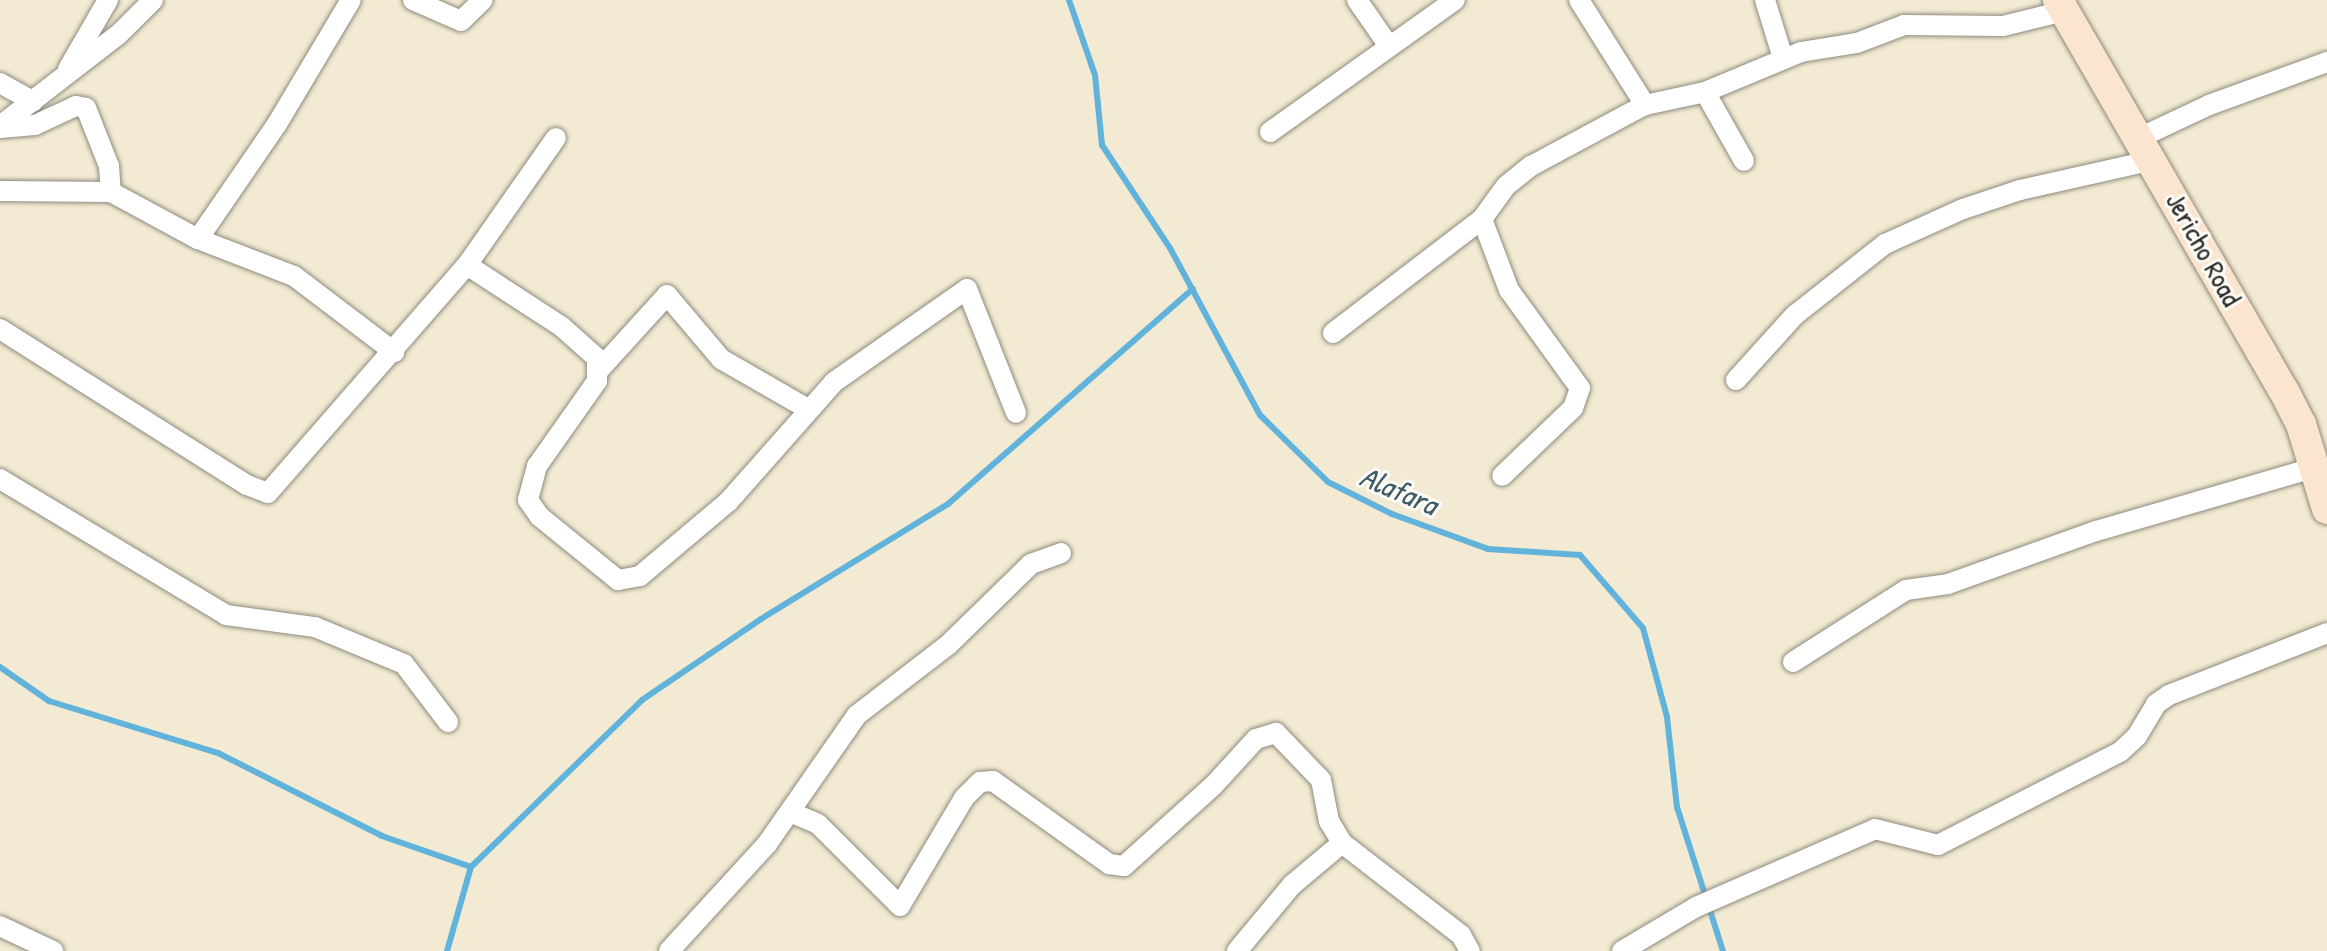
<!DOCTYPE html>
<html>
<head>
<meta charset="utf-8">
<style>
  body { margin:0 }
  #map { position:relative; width:2327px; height:951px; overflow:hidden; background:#f2ead2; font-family:"Patrick Hand",sans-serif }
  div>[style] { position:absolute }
  .stream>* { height:6px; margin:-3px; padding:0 3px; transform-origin:3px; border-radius:3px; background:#61b3dc }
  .roads { filter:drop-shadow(0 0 2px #8e8a7e) drop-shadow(0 0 2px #8e8a7e) }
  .street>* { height:20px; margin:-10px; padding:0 10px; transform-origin:10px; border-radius:10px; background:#fff }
  .secondary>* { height:30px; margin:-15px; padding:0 15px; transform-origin:15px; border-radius:15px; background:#fce5cf }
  span { translate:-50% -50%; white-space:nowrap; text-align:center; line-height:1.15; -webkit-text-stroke:6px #fdfcf7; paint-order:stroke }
  .street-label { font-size:28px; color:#2b2b2b }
  .water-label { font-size:30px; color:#3e5b69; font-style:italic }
</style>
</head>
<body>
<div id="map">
  <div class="stream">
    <div style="left:1069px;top:0;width:79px;rotate:70.9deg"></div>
    <div style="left:1095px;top:75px;width:70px;rotate:84.3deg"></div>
    <div style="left:1102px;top:145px;width:123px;rotate:56.6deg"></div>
    <div style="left:1170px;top:248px;width:190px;rotate:61.7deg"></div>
    <div style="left:1260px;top:415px;width:95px;rotate:44.6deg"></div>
    <div style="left:1328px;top:482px;width:72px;rotate:26.6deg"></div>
    <div style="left:1392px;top:514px;width:102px;rotate:20deg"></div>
    <div style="left:1488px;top:549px;width:92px;rotate:3.7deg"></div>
    <div style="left:1580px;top:555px;width:96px;rotate:49.2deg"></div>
    <div style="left:1643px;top:628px;width:92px;rotate:74.9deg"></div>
    <div style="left:1667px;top:717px;width:91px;rotate:83.7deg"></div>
    <div style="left:1677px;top:807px;width:151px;rotate:72.3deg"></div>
    <div style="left:0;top:667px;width:60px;rotate:34.8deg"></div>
    <div style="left:49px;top:701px;width:177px;rotate:17.1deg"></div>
    <div style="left:218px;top:753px;width:184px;rotate:26.8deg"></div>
    <div style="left:382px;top:836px;width:94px;rotate:19.2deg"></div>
    <div style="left:447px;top:951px;width:87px;rotate:-74.1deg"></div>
    <div style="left:471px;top:867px;width:239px;rotate:-44.3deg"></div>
    <div style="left:642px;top:700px;width:144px;rotate:-34.2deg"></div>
    <div style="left:761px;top:619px;width:220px;rotate:-31.6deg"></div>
    <div style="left:948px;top:504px;width:326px;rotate:-41.3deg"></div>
  </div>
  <div class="roads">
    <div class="street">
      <div style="left:413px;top:0;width:52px;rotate:23.6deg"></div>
      <div style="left:461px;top:21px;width:30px;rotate:-44deg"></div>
      <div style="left:1357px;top:0;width:56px;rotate:55.2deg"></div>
      <div style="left:1579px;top:0;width:124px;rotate:57.8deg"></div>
      <div style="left:1765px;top:0;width:61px;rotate:72.8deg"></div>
      <div style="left:68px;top:69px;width:80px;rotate:-59.9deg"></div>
      <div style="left:0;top:83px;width:38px;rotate:29deg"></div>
      <div style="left:1705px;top:92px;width:79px;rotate:60.5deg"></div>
      <div style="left:0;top:126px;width:150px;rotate:-37.7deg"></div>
      <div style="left:119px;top:34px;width:48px;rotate:-45deg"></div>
      <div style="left:0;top:128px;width:35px;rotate:-5deg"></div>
      <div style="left:35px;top:125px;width:45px;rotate:-24.9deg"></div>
      <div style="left:76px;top:106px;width:10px;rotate:11deg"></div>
      <div style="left:86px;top:108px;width:62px;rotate:68.4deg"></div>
      <div style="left:109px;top:166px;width:26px;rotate:86deg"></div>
      <div style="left:1270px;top:132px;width:227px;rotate:-35.5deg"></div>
      <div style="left:2139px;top:138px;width:77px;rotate:-25.2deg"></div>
      <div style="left:2209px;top:105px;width:126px;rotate:-20deg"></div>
      <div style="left:0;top:191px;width:111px;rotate:0.5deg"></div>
      <div style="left:111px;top:192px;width:99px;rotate:28.4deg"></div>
      <div style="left:198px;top:239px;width:103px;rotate:21.1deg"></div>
      <div style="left:294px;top:276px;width:126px;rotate:37.2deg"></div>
      <div style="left:1482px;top:219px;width:76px;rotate:69.2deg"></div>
      <div style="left:1509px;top:290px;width:121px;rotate:54.1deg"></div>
      <div style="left:1580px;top:388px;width:21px;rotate:109deg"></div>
      <div style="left:1573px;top:408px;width:98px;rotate:136.2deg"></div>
      <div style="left:198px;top:239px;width:140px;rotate:-55.5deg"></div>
      <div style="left:277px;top:124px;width:144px;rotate:-59.2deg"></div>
      <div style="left:467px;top:265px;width:113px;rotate:33.1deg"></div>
      <div style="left:562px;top:327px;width:47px;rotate:41.5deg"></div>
      <div style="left:597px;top:358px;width:23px;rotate:90deg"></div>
      <div style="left:597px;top:381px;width:104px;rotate:125.2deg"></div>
      <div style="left:537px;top:466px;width:35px;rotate:105deg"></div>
      <div style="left:528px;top:500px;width:19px;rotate:55deg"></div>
      <div style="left:539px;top:516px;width:102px;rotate:39deg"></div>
      <div style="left:618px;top:580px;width:22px;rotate:-10deg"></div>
      <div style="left:640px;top:576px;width:115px;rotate:-40.1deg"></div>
      <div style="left:728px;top:502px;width:160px;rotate:-48.5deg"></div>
      <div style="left:834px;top:382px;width:162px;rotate:-35deg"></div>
      <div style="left:967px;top:289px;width:133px;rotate:68.4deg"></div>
      <div style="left:0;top:329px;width:292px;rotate:32.3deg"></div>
      <div style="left:247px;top:485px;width:22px;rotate:21deg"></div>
      <div style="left:268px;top:493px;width:303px;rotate:-48.9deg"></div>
      <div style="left:467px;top:265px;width:155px;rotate:-55deg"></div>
      <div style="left:1333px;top:333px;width:188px;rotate:-37.4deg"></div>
      <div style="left:1482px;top:219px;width:41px;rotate:-54deg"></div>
      <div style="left:1506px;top:186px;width:32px;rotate:-39deg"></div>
      <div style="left:1531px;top:166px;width:129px;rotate:-28.2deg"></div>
      <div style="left:1645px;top:105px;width:61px;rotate:-12.2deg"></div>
      <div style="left:1705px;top:92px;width:104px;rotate:-22.6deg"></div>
      <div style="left:1801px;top:52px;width:57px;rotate:-9.1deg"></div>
      <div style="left:1857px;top:43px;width:50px;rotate:-21deg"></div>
      <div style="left:1904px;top:25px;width:99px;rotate:0.6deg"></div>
      <div style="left:2003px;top:26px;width:63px;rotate:-13.8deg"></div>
      <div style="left:599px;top:370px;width:101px;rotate:-47.8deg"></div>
      <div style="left:667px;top:295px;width:84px;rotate:49.8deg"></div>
      <div style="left:721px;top:359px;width:100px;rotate:29.9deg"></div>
      <div style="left:1736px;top:380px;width:88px;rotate:-47.8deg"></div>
      <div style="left:1795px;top:315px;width:115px;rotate:-38.3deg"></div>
      <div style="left:1885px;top:244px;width:85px;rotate:-24.2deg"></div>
      <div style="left:1963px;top:209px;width:60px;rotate:-18.4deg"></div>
      <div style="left:2020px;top:190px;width:137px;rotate:-12.6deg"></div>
      <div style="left:0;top:479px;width:264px;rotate:31deg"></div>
      <div style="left:226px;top:615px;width:90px;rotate:7.7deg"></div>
      <div style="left:315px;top:627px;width:96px;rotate:22.6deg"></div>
      <div style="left:404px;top:664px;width:73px;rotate:52.8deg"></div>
      <div style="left:1793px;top:662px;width:134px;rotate:-32.5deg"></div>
      <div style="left:1906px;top:590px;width:42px;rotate:-8.1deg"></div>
      <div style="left:1948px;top:584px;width:157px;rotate:-19.7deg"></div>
      <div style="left:2096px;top:531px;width:229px;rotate:-16.2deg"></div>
      <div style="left:790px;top:812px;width:30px;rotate:23deg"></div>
      <div style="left:818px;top:824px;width:116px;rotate:45deg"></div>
      <div style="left:900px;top:906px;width:126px;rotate:-59.3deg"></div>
      <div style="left:964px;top:798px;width:23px;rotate:-45deg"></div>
      <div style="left:980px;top:782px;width:13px;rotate:-4deg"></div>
      <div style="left:993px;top:781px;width:143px;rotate:35.6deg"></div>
      <div style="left:1109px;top:864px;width:15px;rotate:8deg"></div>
      <div style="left:1124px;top:866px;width:120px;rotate:-42deg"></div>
      <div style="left:1213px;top:786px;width:64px;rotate:-47.5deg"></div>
      <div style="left:1256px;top:739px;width:21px;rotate:-17deg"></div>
      <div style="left:1276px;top:733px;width:65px;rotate:46.2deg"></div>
      <div style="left:1321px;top:780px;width:42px;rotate:79deg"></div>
      <div style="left:1329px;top:821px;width:26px;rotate:59deg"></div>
      <div style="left:1342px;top:843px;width:150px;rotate:37.7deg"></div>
      <div style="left:1461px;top:935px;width:18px;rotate:61deg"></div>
      <div style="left:0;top:926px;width:59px;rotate:25.3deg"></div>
      <div style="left:669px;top:951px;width:145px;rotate:-47.5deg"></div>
      <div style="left:767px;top:844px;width:157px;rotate:-55.1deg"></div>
      <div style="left:857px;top:715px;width:115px;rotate:-37.6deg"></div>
      <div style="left:948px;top:645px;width:116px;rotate:-44.3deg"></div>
      <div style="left:1031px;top:564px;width:32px;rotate:-20deg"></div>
      <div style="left:1237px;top:951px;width:86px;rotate:-50.2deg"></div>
      <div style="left:1292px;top:885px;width:65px;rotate:-40deg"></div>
      <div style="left:1622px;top:951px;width:86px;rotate:-30.7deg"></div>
      <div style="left:1696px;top:907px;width:195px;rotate:-23.5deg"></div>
      <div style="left:1875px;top:829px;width:65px;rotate:14.3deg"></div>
      <div style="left:1938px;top:845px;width:204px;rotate:-27.1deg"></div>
      <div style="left:2120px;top:752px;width:23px;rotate:-43deg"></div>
      <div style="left:2137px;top:736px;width:37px;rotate:-59deg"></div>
      <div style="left:2156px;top:704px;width:16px;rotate:-35deg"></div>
      <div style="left:2169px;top:695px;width:170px;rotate:-21.4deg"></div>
    </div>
    <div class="secondary">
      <div style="left:2058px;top:0;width:452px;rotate:60deg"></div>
      <div style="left:2284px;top:391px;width:37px;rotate:63deg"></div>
      <div style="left:2301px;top:424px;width:89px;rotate:73deg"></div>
    </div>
  </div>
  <div class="street-label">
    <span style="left:2204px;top:249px;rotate:61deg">Jericho Road</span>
  </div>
  <div class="water-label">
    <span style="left:1399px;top:490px;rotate:23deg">Alafara</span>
  </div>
</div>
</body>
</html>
